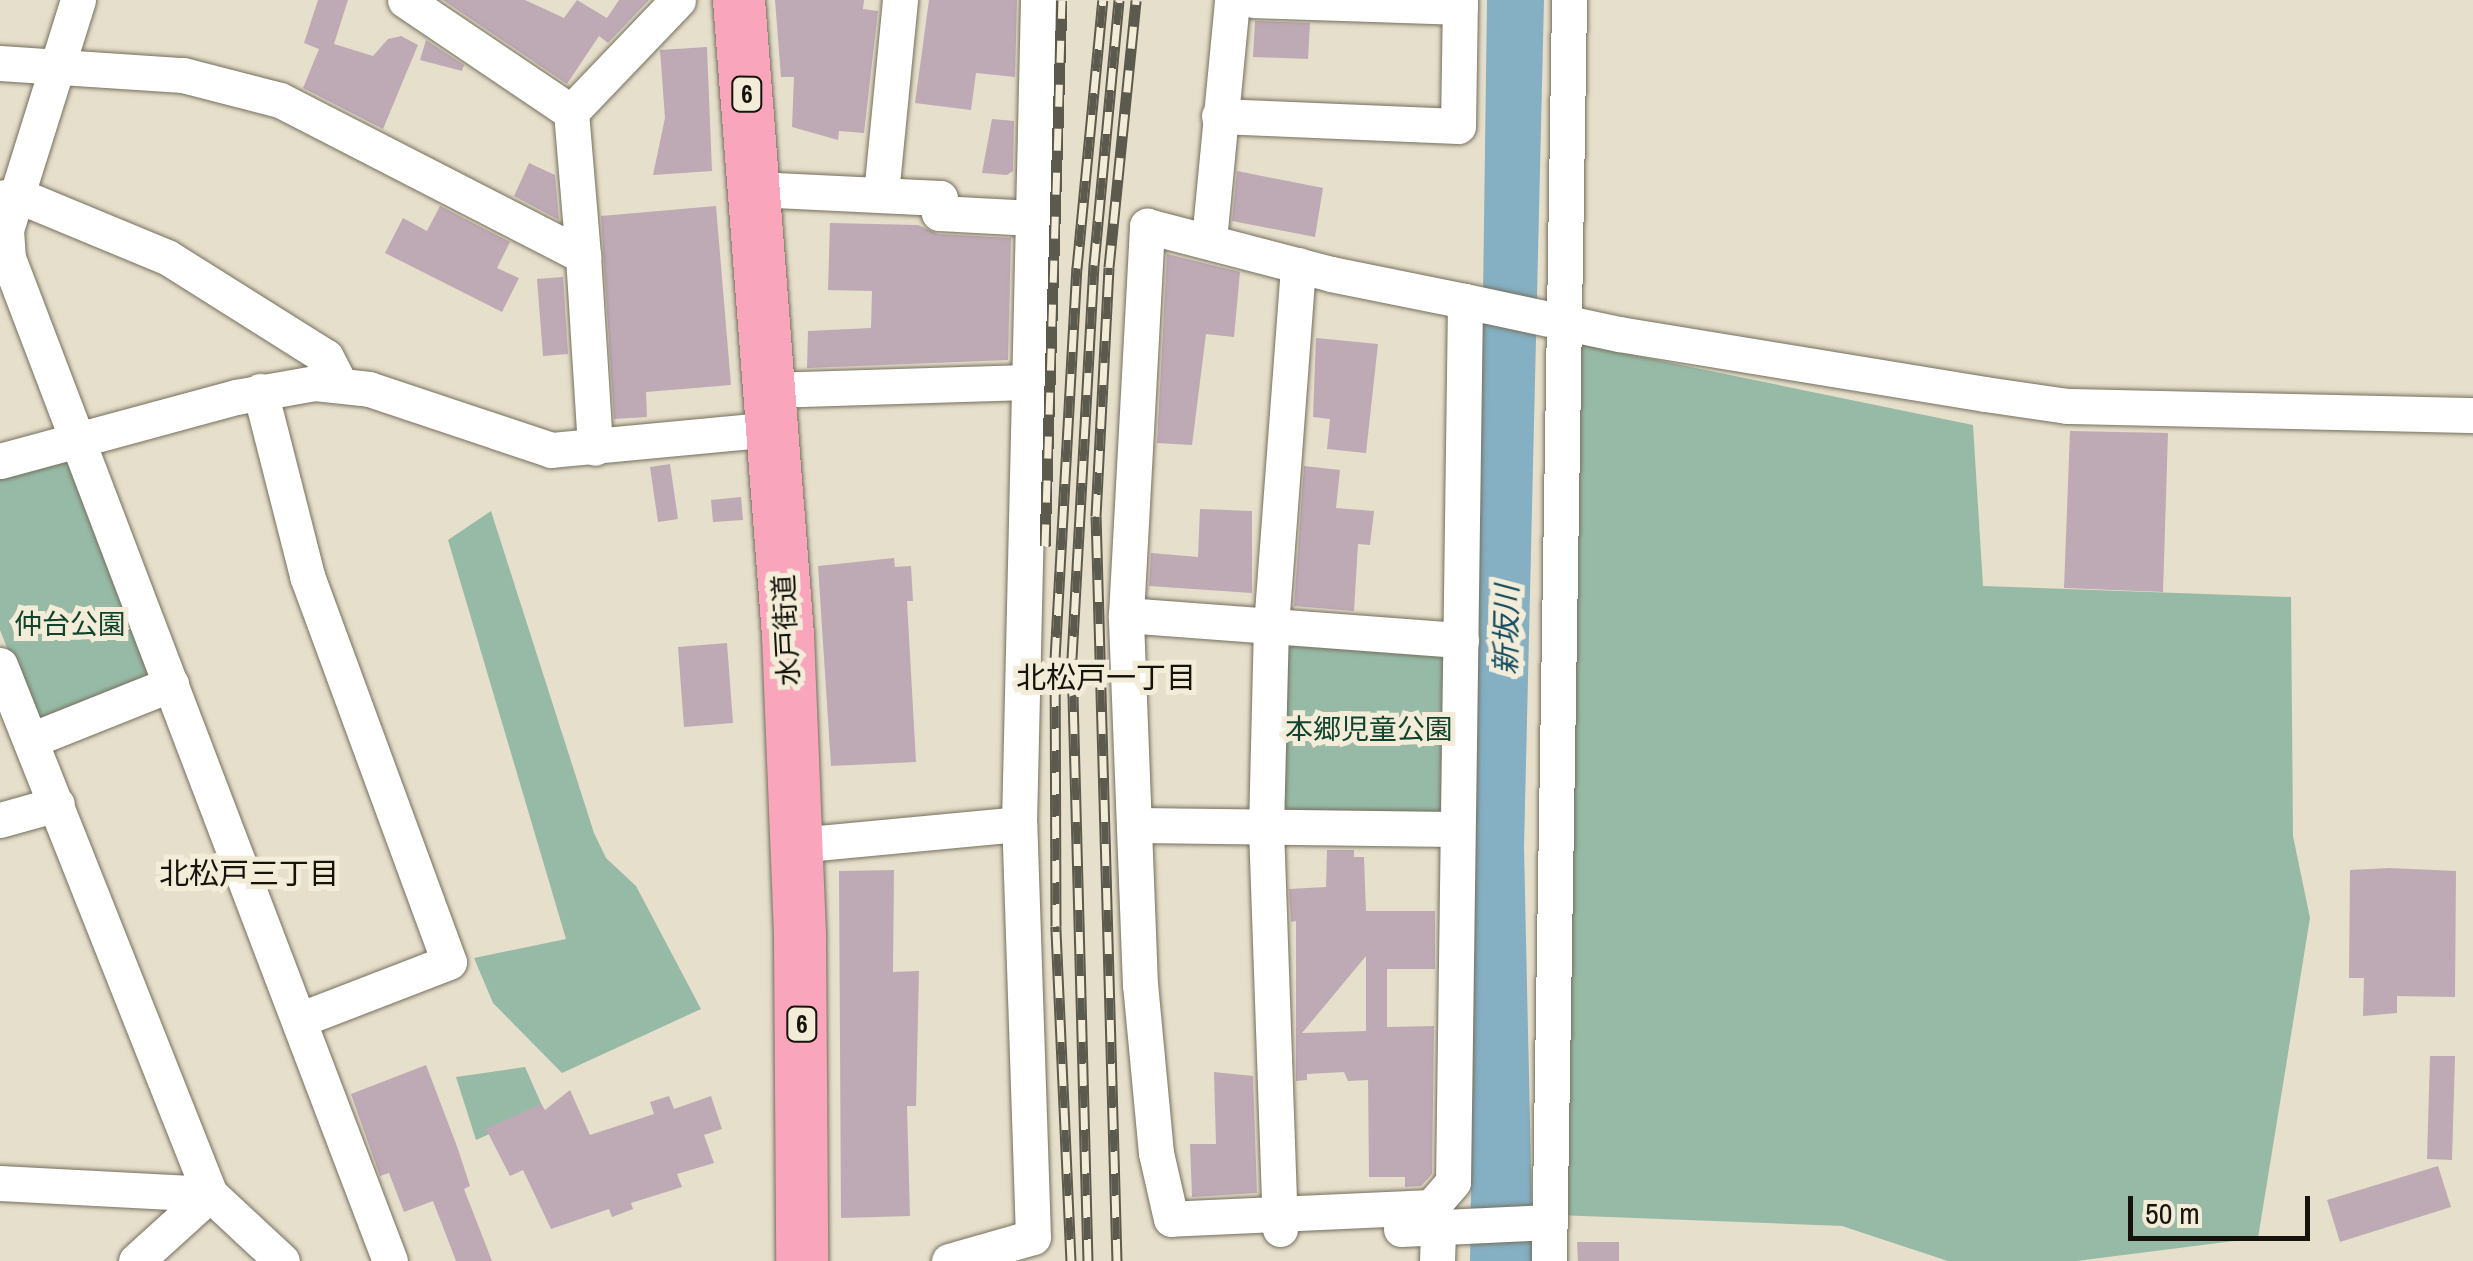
<!DOCTYPE html>
<html>
<head>
<meta charset="utf-8">
<style>
  body { margin:0 }
  #map { position:relative; width:2473px; height:1261px; overflow:hidden; background:#e6dfcb; font-family:"Archivo Narrow","Noto Sans JP",sans-serif }
  div>[style] { position:absolute }
  .green>* { inset:0; background:#97baa7 }
  .water>* { inset:0; background:#85afc2 }
  .building>* { inset:0; background:#beaab5 }
  .roads { filter:drop-shadow(0 0 2px #756f5e) drop-shadow(0 0 2px #756f5e) }
  .minor>* { height:35px; margin:-17.5px; padding:0 17.5px; transform-origin:17.5px; border-radius:17.5px; background:#fff }
  .highway>* { height:52px; margin:-26px; padding:0 26px; transform-origin:26px; border-radius:26px; background:#f9a6bc }
  .rail>* { height:11px; margin-top:-5.5px; transform-origin:0; background:repeating-linear-gradient(90deg,#f3ecd8 0 22px,#5c594d 0 44px); box-sizing:border-box; border-block:2px solid #5c594d }
  span { translate:-50% -50%; white-space:nowrap; text-align:center; line-height:1.15; -webkit-text-stroke:10px #f3ecd8; paint-order:stroke }
  .shield-label span { padding:2px 8px; background:#f3ecd8; border:2px solid; border-radius:8px; -webkit-text-stroke-width:0 }
  .shield-label { font-size:25px; color:#15130c; font-weight:700 }
  .park-label { font-size:28px; color:#11442f }
  .street-label { font-size:28px; color:#15130c }
  .water-label { font-size:30px; color:#154d62; font-style:italic }
  .neighbourhood-label { font-size:30px; color:#15130c }
  .scale { position:absolute; left:2128px; top:1196px; width:182px; height:45px; box-sizing:border-box; border:5px solid #15130c; border-top:0; padding-left:12px; font-size:30px; line-height:35px; white-space:nowrap; color:#15130c; -webkit-text-stroke:8px #f3ecd8; paint-order:stroke }
</style>
</head>
<body>
<div id="map">
  <div class="green">
    <div style="clip-path:polygon(1579px 344px,1973px 425px,1983px 586px,2291px 597px,2293px 836px,2310px 918px,2258px 1238px,2076px 1261px,1948px 1261px,1842px 1226px,1556px 1215px)"></div>
    <div style="clip-path:polygon(68px 461px,160px 671px,37px 723px,0 630px,0 479px)"></div>
    <div style="clip-path:polygon(491px 511px,594px 833px,606px 858px,636px 886px,701px 1009px,562px 1073px,493px 1003px,474px 958px,566px 939px,448px 540px)"></div>
    <div style="clip-path:polygon(1300px 638px,1439px 649px,1454px 667px,1451px 805px,1436px 820px,1293px 818px,1283px 805px,1285px 652px)"></div>
    <div style="clip-path:polygon(525px 1067px,544px 1110px,476px 1140px,456px 1077px)"></div>
  </div>
  <div class="water">
    <div style="clip-path:polygon(1487px 0,1544px 0,1524px 847px,1533px 1261px,1470px 1261px)"></div>
  </div>
  <div class="building">
    <div style="clip-path:polygon(318px 0,348px 0,334px 44px,373px 56px,388px 39px,401px 36px,418px 45px,383px 129px,303px 88px,319px 49px,304px 43px)"></div>
    <div style="clip-path:polygon(443px 0,525px 0,564px 18px,577px 0,607px 18px,619px 0,649px 0,608px 43px,599px 36px,567px 84px)"></div>
    <div style="clip-path:polygon(775px 0,864px 0,863px 9px,878px 11px,864px 133px,839px 131px,838px 140px,792px 127px,794px 77px,781px 77px)"></div>
    <div style="clip-path:polygon(929px 0,1017px 0,1015px 77px,976px 73px,971px 110px,915px 103px)"></div>
    <div style="clip-path:polygon(1255px 21px,1310px 23px,1308px 59px,1253px 57px)"></div>
    <div style="clip-path:polygon(426px 40px,464px 65px,462px 71px,420px 60px)"></div>
    <div style="clip-path:polygon(707px 47px,712px 171px,653px 175px,665px 118px,660px 50px)"></div>
    <div style="clip-path:polygon(992px 119px,1014px 121px,1013px 171px,1007px 175px,982px 173px)"></div>
    <div style="clip-path:polygon(529px 163px,555px 175px,559px 220px,514px 196px)"></div>
    <div style="clip-path:polygon(1237px 171px,1323px 188px,1315px 237px,1232px 221px)"></div>
    <div style="clip-path:polygon(440px 206px,510px 242px,497px 268px,519px 278px,502px 312px,385px 253px,403px 218px,427px 231px)"></div>
    <div style="clip-path:polygon(716px 206px,731px 385px,646px 392px,647px 417px,614px 419px,601px 216px)"></div>
    <div style="clip-path:polygon(830px 223px,918px 225px,938px 234px,1011px 238px,1008px 360px,807px 368px,808px 331px,871px 328px,872px 291px,828px 290px)"></div>
    <div style="clip-path:polygon(1167px 254px,1240px 272px,1234px 337px,1206px 334px,1192px 445px,1157px 443px)"></div>
    <div style="clip-path:polygon(563px 277px,568px 354px,543px 356px,537px 279px)"></div>
    <div style="clip-path:polygon(1316px 338px,1378px 344px,1366px 453px,1327px 449px,1330px 419px,1313px 417px)"></div>
    <div style="clip-path:polygon(2070px 431px,2168px 433px,2163px 592px,2064px 588px)"></div>
    <div style="clip-path:polygon(670px 464px,678px 519px,658px 522px,650px 467px)"></div>
    <div style="clip-path:polygon(1304px 466px,1340px 470px,1336px 508px,1374px 511px,1370px 545px,1358px 544px,1354px 611px,1294px 606px)"></div>
    <div style="clip-path:polygon(741px 497px,743px 520px,713px 522px,711px 500px)"></div>
    <div style="clip-path:polygon(1200px 509px,1252px 511px,1252px 593px,1149px 586px,1151px 553px,1198px 557px)"></div>
    <div style="clip-path:polygon(894px 558px,895px 567px,911px 566px,913px 601px,907px 601px,916px 762px,831px 766px,818px 566px)"></div>
    <div style="clip-path:polygon(727px 643px,733px 723px,684px 727px,678px 647px)"></div>
    <div style="clip-path:polygon(evenodd,1327px 850px,1354px 850px,1354px 857px,1364px 857px,1366px 911px,1435px 911px,1435px 969px,1387px 969px,1387px 1027px,1434px 1026px,1432px 1174px,1421px 1186px,1405px 1187px,1405px 1177px,1369px 1177px,1368px 1080px,1348px 1081px,1344px 1072px,1307px 1074px,1307px 1080px,1296px 1081px,1296px 921px,1291px 922px,1289px 889px,1326px 887px,1327px 850px,1366px 956px,1366px 1031px,1302px 1033px,1366px 956px)"></div>
    <div style="clip-path:polygon(2389px 868px,2456px 871px,2455px 997px,2397px 996px,2397px 1013px,2363px 1016px,2364px 978px,2349px 978px,2350px 870px)"></div>
    <div style="clip-path:polygon(894px 870px,893px 972px,919px 971px,916px 1106px,907px 1106px,910px 1216px,841px 1218px,839px 871px)"></div>
    <div style="clip-path:polygon(2430px 1056px,2455px 1056px,2452px 1160px,2427px 1159px)"></div>
    <div style="clip-path:polygon(426px 1065px,458px 1149px,470px 1186px,464px 1189px,492px 1261px,456px 1261px,433px 1201px,404px 1212px,389px 1173px,380px 1176px,351px 1094px)"></div>
    <div style="clip-path:polygon(1214px 1072px,1253px 1076px,1257px 1193px,1192px 1197px,1190px 1144px,1216px 1144px)"></div>
    <div style="clip-path:polygon(570px 1090px,590px 1135px,654px 1114px,650px 1102px,669px 1096px,674px 1109px,711px 1096px,722px 1129px,704px 1135px,714px 1163px,677px 1174px,682px 1187px,631px 1203px,633px 1209px,612px 1217px,609px 1209px,551px 1229px,523px 1170px,510px 1176px,486px 1129px,541px 1104px,545px 1110px)"></div>
    <div style="clip-path:polygon(2438px 1166px,2451px 1207px,2340px 1242px,2327px 1200px)"></div>
    <div style="clip-path:polygon(1577px 1242px,1619px 1242px,1619px 1261px,1578px 1261px)"></div>
  </div>
  <div class="roads">
    <div class="minor">
      <div style="left:78px;top:0;width:241px;rotate:107.4deg"></div>
      <div style="left:6px;top:230px;width:28px;rotate:86deg"></div>
      <div style="left:8px;top:258px;width:1073px;rotate:69.15deg"></div>
      <div style="left:405px;top:0;width:200px;rotate:34deg"></div>
      <div style="left:571px;top:112px;width:144px;rotate:85.2deg"></div>
      <div style="left:1254px;top:0;width:206px;rotate:1.9deg"></div>
      <div style="left:0;top:63px;width:183px;rotate:3.8deg"></div>
      <div style="left:183px;top:75px;width:100px;rotate:14.5deg"></div>
      <div style="left:280px;top:100px;width:341px;rotate:27.2deg"></div>
      <div style="left:583px;top:256px;width:192px;rotate:86.4deg"></div>
      <div style="left:571px;top:112px;width:155px;rotate:-46.3deg"></div>
      <div style="left:1219px;top:116px;width:239px;rotate:2.4deg"></div>
      <div style="left:1458px;top:126px;width:126px;rotate:-89.1deg"></div>
      <div style="left:755px;top:189px;width:185px;rotate:2.8deg"></div>
      <div style="left:940px;top:198px;width:15px;rotate:94deg"></div>
      <div style="left:939px;top:213px;width:94px;rotate:3deg"></div>
      <div style="left:881px;top:194px;width:195px;rotate:-84.4deg"></div>
      <div style="left:0;top:198px;width:17px;rotate:-10deg"></div>
      <div style="left:17px;top:195px;width:162px;rotate:22.5deg"></div>
      <div style="left:167px;top:257px;width:188px;rotate:32.2deg"></div>
      <div style="left:326px;top:357px;width:30px;rotate:63deg"></div>
      <div style="left:1209px;top:240px;width:241px;rotate:-84.5deg"></div>
      <div style="left:1465px;top:301px;width:881px;rotate:90.78deg"></div>
      <div style="left:1453px;top:1182px;width:33px;rotate:131deg"></div>
      <div style="left:1431px;top:1207px;width:260px;rotate:177.4deg"></div>
      <div style="left:1171px;top:1219px;width:68px;rotate:-102.8deg"></div>
      <div style="left:1156px;top:1153px;width:169px;rotate:-95.4deg"></div>
      <div style="left:1140px;top:985px;width:370px;rotate:-92.2deg"></div>
      <div style="left:1126px;top:615px;width:390px;rotate:-86.9deg"></div>
      <div style="left:1147px;top:226px;width:190px;rotate:14.6deg"></div>
      <div style="left:1331px;top:274px;width:137px;rotate:11.4deg"></div>
      <div style="left:1465px;top:301px;width:157px;rotate:12.1deg"></div>
      <div style="left:1619px;top:334px;width:371px;rotate:9.3deg"></div>
      <div style="left:1985px;top:394px;width:83px;rotate:8.3deg"></div>
      <div style="left:2067px;top:406px;width:406px;rotate:1.3deg"></div>
      <div style="left:770px;top:390px;width:256px;rotate:-1.8deg"></div>
      <div style="left:260px;top:391px;width:191px;rotate:75.7deg"></div>
      <div style="left:307px;top:576px;width:411px;rotate:69.8deg"></div>
      <div style="left:449px;top:962px;width:159px;rotate:158.9deg"></div>
      <div style="left:0;top:461px;width:245px;rotate:-15.2deg"></div>
      <div style="left:236px;top:397px;width:80px;rotate:-10deg"></div>
      <div style="left:315px;top:383px;width:54px;rotate:6.3deg"></div>
      <div style="left:369px;top:389px;width:192px;rotate:18.5deg"></div>
      <div style="left:551px;top:450px;width:223px;rotate:-5.4deg"></div>
      <div style="left:1126px;top:615px;width:336px;rotate:4.3deg"></div>
      <div style="left:0;top:665px;width:569px;rotate:68.35deg"></div>
      <div style="left:210px;top:1194px;width:98px;rotate:42.9deg"></div>
      <div style="left:31px;top:740px;width:151px;rotate:-21.8deg"></div>
      <div style="left:0;top:820px;width:59px;rotate:-15.7deg"></div>
      <div style="left:1136px;top:825px;width:321px;rotate:0.7deg"></div>
      <div style="left:797px;top:845px;width:223px;rotate:-5.4deg"></div>
      <div style="left:0;top:1183px;width:210px;rotate:3deg"></div>
      <div style="left:1280px;top:1229px;width:401px;rotate:-92deg"></div>
      <div style="left:1266px;top:828px;width:202px;rotate:-88.6deg"></div>
      <div style="left:1271px;top:626px;width:362px;rotate:-85.7deg"></div>
      <div style="left:1401px;top:1229px;width:149px;rotate:-2.7deg"></div>
      <div style="left:136px;top:1261px;width:100px;rotate:-42.2deg"></div>
      <div style="left:949px;top:1261px;width:87px;rotate:-15.9deg"></div>
      <div style="left:1033px;top:1237px;width:413px;rotate:-91.9deg"></div>
      <div style="left:1019px;top:824px;width:824px;rotate:-88.68deg"></div>
      <div style="left:1437px;top:1261px;width:34px;rotate:-88deg"></div>
      <div style="left:1549px;top:1261px;width:1261px;rotate:-89.09deg"></div>
    </div>
    <div class="highway">
      <div style="left:739px;top:0;width:637px;rotate:85.59deg"></div>
      <div style="left:788px;top:635px;width:304px;rotate:87.7deg"></div>
      <div style="left:800px;top:939px;width:322px;rotate:89.6deg"></div>
    </div>
  </div>
  <div class="rail">
    <div style="left:1045px;top:546px;width:546px;rotate:-88.22deg"></div>
    <div style="left:1071px;top:1261px;width:335px;rotate:-92.6deg"></div>
    <div style="left:1056px;top:926px;width:267px;rotate:-90.2deg"></div>
    <div style="left:1055px;top:659px;width:392px;rotate:-86.8deg"></div>
    <div style="left:1077px;top:268px;width:269px;rotate:-84.5deg"></div>
    <div style="left:1088px;top:1261px;width:603px;rotate:-91.52deg"></div>
    <div style="left:1072px;top:658px;width:394px;rotate:-86.8deg"></div>
    <div style="left:1094px;top:265px;width:266px;rotate:-84.6deg"></div>
    <div style="left:1117px;top:1261px;width:745px;rotate:-91.61deg"></div>
    <div style="left:1096px;top:516px;width:249px;rotate:-87deg"></div>
    <div style="left:1109px;top:267px;width:268px;rotate:-84.2deg"></div>
  </div>
  <div class="shield-label">
    <span style="left:747px;top:94px">6</span>
    <span style="left:802px;top:1024px">6</span>
  </div>
  <div class="park-label">
    <span style="left:70px;top:624px">仲台公園</span>
    <span style="left:1369px;top:729px">本郷児童公園</span>
  </div>
  <div class="street-label">
    <span style="left:786px;top:630px;rotate:-93deg">水戸街道</span>
  </div>
  <div class="water-label">
    <span style="left:1506px;top:630px;rotate:-89deg">新坂川</span>
  </div>
  <div class="neighbourhood-label">
    <span style="left:1106px;top:677px">北松戸一丁目</span>
    <span style="left:249px;top:873px">北松戸三丁目</span>
  </div>
  <div class="scale">50 m</div>
</div>
</body>
</html>
